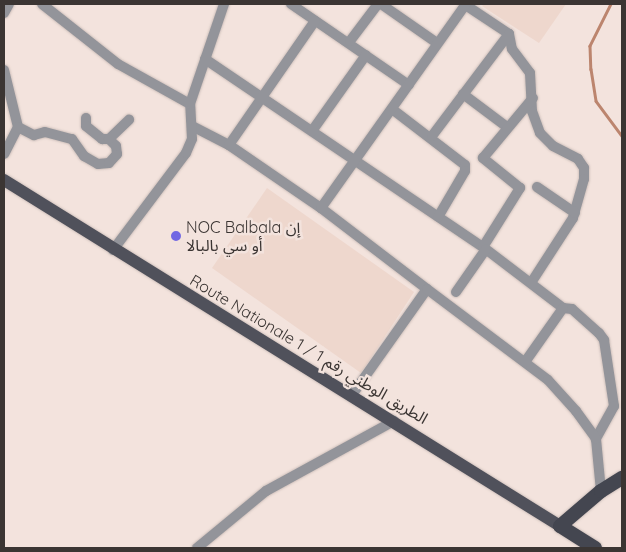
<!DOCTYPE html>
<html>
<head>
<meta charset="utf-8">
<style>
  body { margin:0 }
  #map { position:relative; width:626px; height:552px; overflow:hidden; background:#f3e3dd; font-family:Quicksand,"Noto Sans Arabic",sans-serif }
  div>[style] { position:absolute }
  .built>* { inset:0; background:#eed7cd }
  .stream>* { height:2.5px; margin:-1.25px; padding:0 1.25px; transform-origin:1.25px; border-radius:1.25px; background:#bc856e }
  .roads { filter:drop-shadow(0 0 1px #cec0bb) drop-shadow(0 0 1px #cec0bb) }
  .minor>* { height:10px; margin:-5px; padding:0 5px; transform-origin:5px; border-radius:5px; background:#93949a }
  .primary>* { height:12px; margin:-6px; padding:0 6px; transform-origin:6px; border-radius:6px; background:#50515b }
  .trunk>* { height:14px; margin:-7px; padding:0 7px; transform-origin:7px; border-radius:7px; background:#444650 }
  .dots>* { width:14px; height:14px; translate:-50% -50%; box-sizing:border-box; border:2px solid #f3e3dd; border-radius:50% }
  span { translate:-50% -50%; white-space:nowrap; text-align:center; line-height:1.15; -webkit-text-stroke:5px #f3e3dd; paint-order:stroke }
  .poi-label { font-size:16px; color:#3b3533 }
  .left { translate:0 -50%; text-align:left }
  .street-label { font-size:16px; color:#3b3533 }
  .frame { position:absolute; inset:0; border:5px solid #3b3533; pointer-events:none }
</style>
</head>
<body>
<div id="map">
  <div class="built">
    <div style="clip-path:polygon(484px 4px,566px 4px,539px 43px,482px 6px)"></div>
    <div style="clip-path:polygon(267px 188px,414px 292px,361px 373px,212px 268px)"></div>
  </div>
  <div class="stream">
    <div style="left:611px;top:4px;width:47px;rotate:116.6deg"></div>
    <div style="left:590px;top:46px;width:23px;rotate:88deg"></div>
    <div style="left:591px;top:69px;width:32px;rotate:81deg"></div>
    <div style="left:596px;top:101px;width:44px;rotate:53.4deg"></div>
  </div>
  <div class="roads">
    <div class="minor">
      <div style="left:42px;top:4px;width:97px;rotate:38.3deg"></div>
      <div style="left:118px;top:64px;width:82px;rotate:29.1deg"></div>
      <div style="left:291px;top:4px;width:143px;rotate:34.5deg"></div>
      <div style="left:381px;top:4px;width:68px;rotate:34.9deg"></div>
      <div style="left:464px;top:4px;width:54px;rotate:33.7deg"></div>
      <div style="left:509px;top:34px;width:15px;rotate:79deg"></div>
      <div style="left:512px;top:49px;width:30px;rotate:53deg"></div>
      <div style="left:530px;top:73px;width:38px;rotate:87deg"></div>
      <div style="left:532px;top:111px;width:23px;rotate:70deg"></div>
      <div style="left:540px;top:133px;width:18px;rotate:45deg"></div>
      <div style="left:553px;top:146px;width:28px;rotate:27deg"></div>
      <div style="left:578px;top:159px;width:11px;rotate:56deg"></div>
      <div style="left:584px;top:168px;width:11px;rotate:90deg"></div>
      <div style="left:584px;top:179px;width:41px;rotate:105.8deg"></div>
      <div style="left:573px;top:218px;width:77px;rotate:122.9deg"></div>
      <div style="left:4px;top:13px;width:10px;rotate:-61deg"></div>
      <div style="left:350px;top:41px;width:46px;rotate:-52.9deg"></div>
      <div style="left:205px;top:59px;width:336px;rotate:34.1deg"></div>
      <div style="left:483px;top:247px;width:101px;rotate:37.3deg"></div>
      <div style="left:563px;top:308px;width:9px;rotate:6deg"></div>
      <div style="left:572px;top:309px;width:36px;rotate:42deg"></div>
      <div style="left:599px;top:333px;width:9px;rotate:54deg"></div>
      <div style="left:604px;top:340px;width:67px;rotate:81.4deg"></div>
      <div style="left:614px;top:406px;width:38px;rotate:119deg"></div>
      <div style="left:596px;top:439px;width:52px;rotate:84.5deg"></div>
      <div style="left:4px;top:70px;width:59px;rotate:76.2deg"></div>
      <div style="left:18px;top:127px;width:30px;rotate:117deg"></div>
      <div style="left:463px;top:94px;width:55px;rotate:36.9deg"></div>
      <div style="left:392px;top:109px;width:92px;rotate:37.5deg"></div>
      <div style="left:465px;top:165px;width:6px;rotate:90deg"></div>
      <div style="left:465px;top:171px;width:53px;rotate:120.4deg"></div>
      <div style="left:86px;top:118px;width:8px;rotate:90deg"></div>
      <div style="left:86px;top:126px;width:21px;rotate:39deg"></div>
      <div style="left:102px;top:139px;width:7px"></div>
      <div style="left:192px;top:126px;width:42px;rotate:27.2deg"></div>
      <div style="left:229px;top:145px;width:112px;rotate:34.4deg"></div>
      <div style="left:321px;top:208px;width:133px;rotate:37.4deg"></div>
      <div style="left:427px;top:289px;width:130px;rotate:125.3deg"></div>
      <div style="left:18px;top:127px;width:18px;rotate:27deg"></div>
      <div style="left:34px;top:135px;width:11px;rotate:-15deg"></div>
      <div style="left:45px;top:132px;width:28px;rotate:15deg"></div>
      <div style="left:72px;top:139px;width:21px;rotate:55deg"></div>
      <div style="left:84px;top:156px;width:16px;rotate:30deg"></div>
      <div style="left:98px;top:164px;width:11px;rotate:-5deg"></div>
      <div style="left:109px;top:163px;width:12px;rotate:-48deg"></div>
      <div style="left:117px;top:154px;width:8px;rotate:-97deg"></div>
      <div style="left:116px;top:146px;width:10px;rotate:-135deg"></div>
      <div style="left:109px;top:139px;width:28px;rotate:-44deg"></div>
      <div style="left:312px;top:131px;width:93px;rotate:-54.6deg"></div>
      <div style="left:432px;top:136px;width:128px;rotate:-53deg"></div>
      <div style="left:229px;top:145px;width:151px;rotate:-55.3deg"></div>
      <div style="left:537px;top:187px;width:46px;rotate:34.4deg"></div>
      <div style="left:321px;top:208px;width:250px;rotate:-54.6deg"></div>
      <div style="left:483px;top:247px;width:70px;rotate:-57.9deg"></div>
      <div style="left:520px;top:188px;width:48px;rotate:-141deg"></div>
      <div style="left:483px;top:158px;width:78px;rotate:-50.2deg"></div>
      <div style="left:113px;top:250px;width:121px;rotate:-53deg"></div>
      <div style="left:186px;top:153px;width:15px;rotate:-67deg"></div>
      <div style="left:192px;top:139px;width:35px;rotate:-93deg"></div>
      <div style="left:190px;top:104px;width:106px;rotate:-71.2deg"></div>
      <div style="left:427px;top:289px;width:151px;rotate:36.9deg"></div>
      <div style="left:548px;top:380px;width:42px;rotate:47.9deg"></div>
      <div style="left:576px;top:411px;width:34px;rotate:54deg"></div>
      <div style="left:456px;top:292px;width:52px;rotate:-55.1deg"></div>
      <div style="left:525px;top:362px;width:66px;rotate:-54.9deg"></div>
      <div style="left:197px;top:548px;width:89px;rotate:-39.6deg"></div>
      <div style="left:266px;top:491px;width:146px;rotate:-28.7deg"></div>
    </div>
    <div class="primary">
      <div style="left:4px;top:180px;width:655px;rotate:31.89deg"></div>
    </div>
    <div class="trunk">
      <div style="left:595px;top:548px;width:41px;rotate:-147.8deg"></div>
      <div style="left:560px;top:526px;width:54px;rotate:-40.5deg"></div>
      <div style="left:601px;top:491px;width:25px;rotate:-32deg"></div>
    </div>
  </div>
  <div class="dots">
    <div style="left:176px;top:236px;background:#7168e3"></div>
  </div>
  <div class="poi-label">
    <span class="left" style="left:186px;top:236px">NOC Balbala إن<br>أو سي بالبالا</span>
  </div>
  <div class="street-label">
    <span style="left:309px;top:349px;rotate:31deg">Route Nationale 1 / الطريق الوطني رقم 1</span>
  </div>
  <div class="frame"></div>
</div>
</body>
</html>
